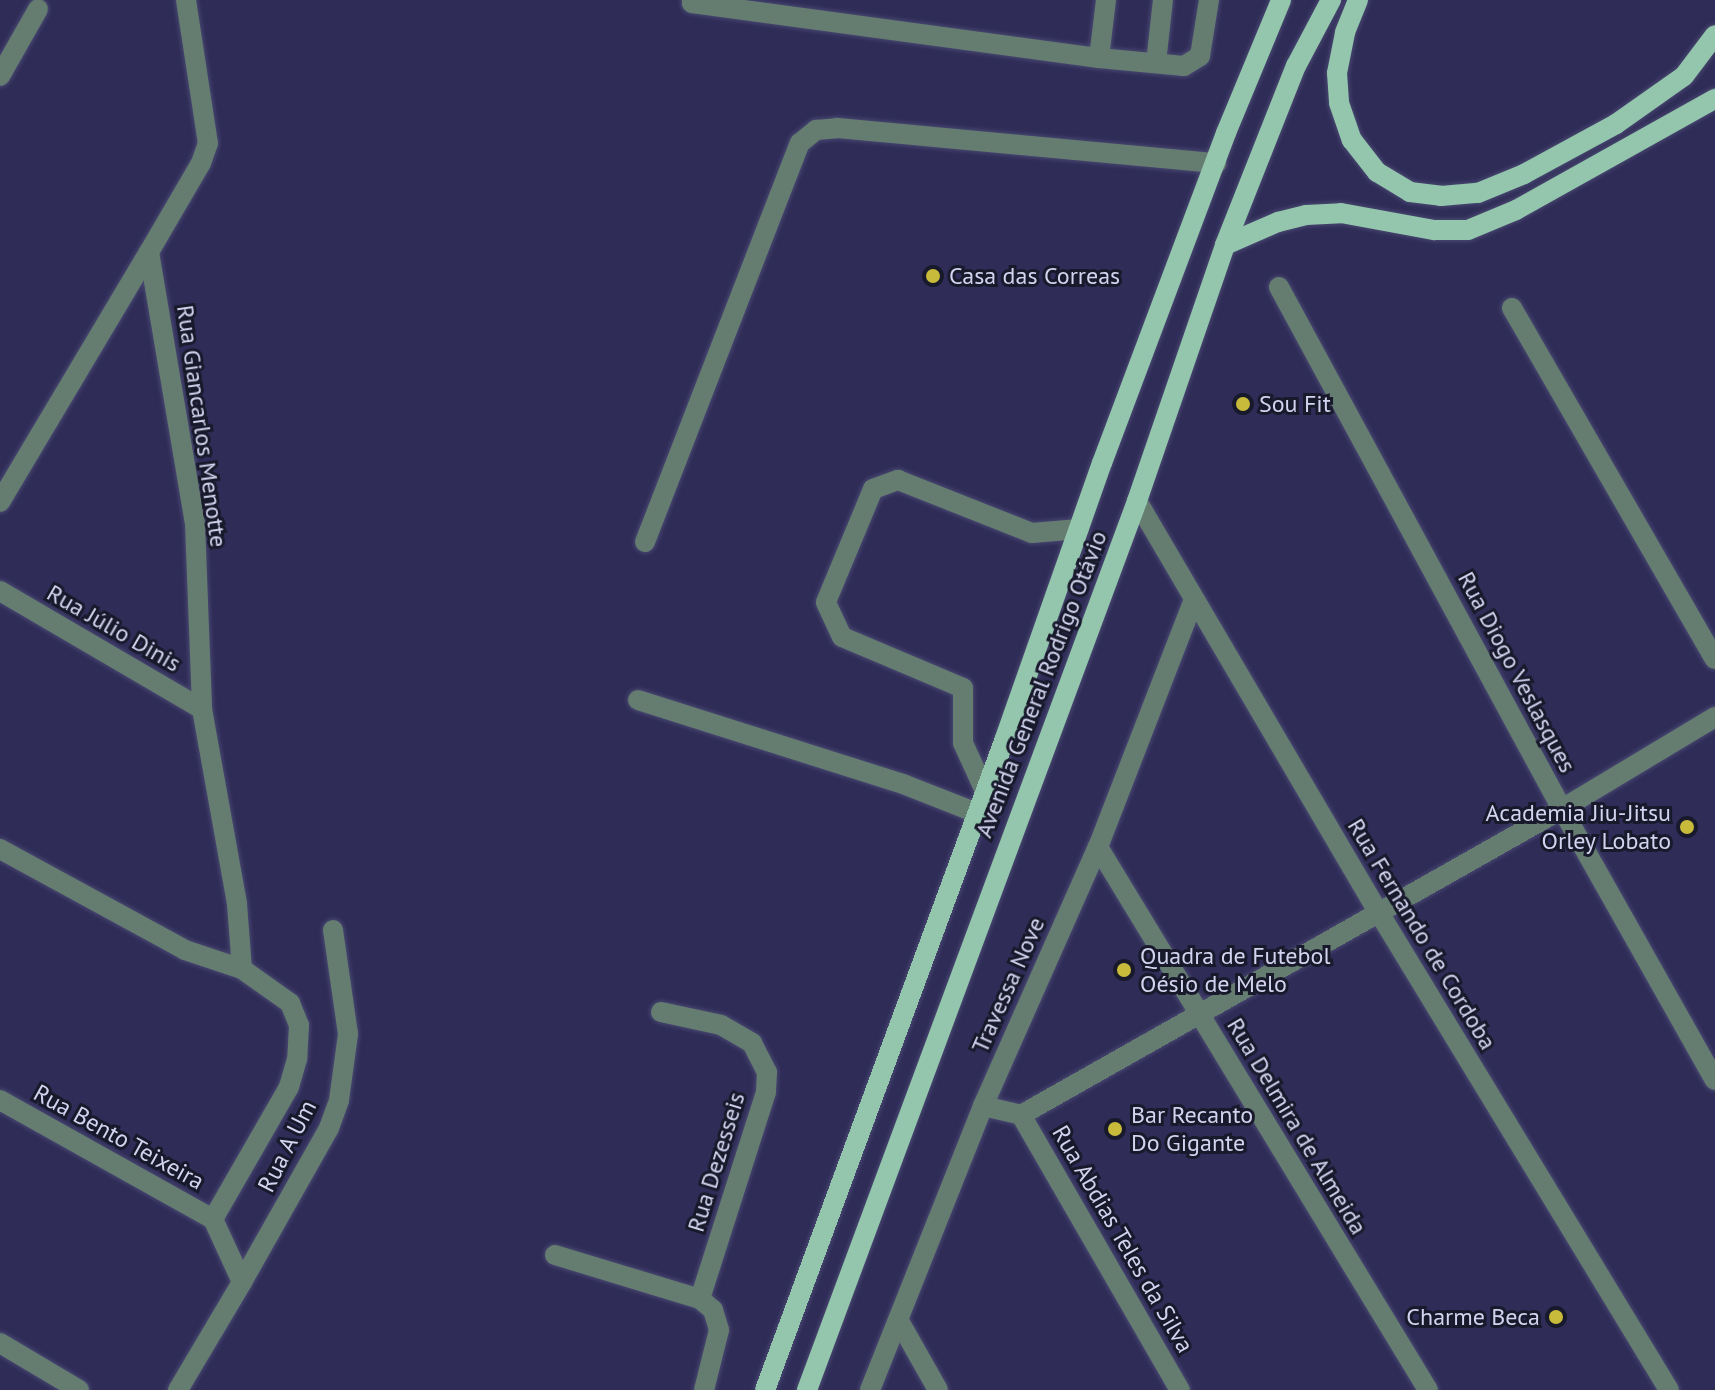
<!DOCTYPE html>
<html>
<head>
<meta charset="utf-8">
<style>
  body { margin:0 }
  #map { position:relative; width:1715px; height:1390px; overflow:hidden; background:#2f2d58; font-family:"PT Sans",sans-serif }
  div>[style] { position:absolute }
  .roads { filter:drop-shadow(0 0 2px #494870) drop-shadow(0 0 2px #494870) }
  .minor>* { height:20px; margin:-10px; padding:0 10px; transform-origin:10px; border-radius:10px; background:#657d71 }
  .major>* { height:20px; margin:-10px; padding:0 10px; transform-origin:10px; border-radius:10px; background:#93c6ad }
  .dots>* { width:22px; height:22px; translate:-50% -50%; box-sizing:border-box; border:4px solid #19192c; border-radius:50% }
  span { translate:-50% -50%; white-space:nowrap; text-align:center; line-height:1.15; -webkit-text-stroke:6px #19192c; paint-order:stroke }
  .poi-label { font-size:24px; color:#d2d4ef }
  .left { translate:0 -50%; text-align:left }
  .right { translate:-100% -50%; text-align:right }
  .street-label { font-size:24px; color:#d2d4ef }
</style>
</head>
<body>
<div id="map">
  <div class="roads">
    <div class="minor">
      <div style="left:186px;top:0;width:145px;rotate:81.3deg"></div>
      <div style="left:208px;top:143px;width:21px;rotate:109deg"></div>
      <div style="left:201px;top:163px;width:103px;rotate:120.3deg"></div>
      <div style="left:149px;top:252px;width:276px;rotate:80.4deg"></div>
      <div style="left:195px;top:524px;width:185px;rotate:87.8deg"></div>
      <div style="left:202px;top:709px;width:198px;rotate:79.8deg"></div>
      <div style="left:237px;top:904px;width:65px;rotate:85.6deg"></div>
      <div style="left:692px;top:0;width:3px;rotate:90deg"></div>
      <div style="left:692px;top:3px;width:411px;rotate:7.7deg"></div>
      <div style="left:1099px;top:58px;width:85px;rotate:5.4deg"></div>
      <div style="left:1184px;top:66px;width:19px;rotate:-32deg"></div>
      <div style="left:1200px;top:56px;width:57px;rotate:-80.9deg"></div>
      <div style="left:1099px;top:58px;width:58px;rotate:-83.1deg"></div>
      <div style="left:1156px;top:63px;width:63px;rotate:-83.7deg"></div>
      <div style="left:0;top:76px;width:77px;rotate:-60.4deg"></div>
      <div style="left:1279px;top:287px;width:594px;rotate:61.54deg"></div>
      <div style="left:1562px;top:809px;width:311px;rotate:60.6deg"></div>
      <div style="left:1512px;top:308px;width:405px;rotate:60deg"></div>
      <div style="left:1137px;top:501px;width:476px;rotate:59.6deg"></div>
      <div style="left:1378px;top:911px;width:560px;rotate:58.72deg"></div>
      <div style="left:0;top:502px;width:291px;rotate:-59.2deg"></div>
      <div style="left:645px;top:542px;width:428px;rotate:-68.8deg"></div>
      <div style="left:800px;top:143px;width:21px;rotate:-39deg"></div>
      <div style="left:816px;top:130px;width:21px;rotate:-5deg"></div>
      <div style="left:837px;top:128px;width:381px;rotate:5.3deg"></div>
      <div style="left:0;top:591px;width:234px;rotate:30.3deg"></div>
      <div style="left:638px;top:700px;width:278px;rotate:17.6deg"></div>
      <div style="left:903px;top:784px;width:79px;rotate:21.4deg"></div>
      <div style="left:985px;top:791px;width:53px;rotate:-114.6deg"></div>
      <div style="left:963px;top:743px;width:55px;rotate:-90deg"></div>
      <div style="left:963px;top:688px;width:131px;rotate:-157.1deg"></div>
      <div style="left:842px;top:637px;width:38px;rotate:-115deg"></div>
      <div style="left:826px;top:602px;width:122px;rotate:-67.4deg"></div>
      <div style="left:873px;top:489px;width:27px;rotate:-20deg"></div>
      <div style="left:898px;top:480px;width:144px;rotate:21.6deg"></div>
      <div style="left:1032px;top:533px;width:47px;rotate:-4.9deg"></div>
      <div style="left:1098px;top:847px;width:635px;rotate:58.71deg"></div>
      <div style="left:0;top:849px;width:211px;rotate:28.6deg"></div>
      <div style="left:185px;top:950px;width:60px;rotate:18.4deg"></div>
      <div style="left:242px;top:969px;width:59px;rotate:35.3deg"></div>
      <div style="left:290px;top:1003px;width:24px;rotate:68deg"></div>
      <div style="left:299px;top:1025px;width:34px;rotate:93deg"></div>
      <div style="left:297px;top:1059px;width:29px;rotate:106deg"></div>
      <div style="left:289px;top:1087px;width:152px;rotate:119.9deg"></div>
      <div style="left:661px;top:1012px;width:61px;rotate:12.2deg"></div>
      <div style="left:721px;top:1025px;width:36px;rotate:30deg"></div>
      <div style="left:752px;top:1043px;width:33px;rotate:63deg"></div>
      <div style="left:767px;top:1072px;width:20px;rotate:93deg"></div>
      <div style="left:766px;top:1092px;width:217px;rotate:107.7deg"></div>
      <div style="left:0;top:1100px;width:244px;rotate:29.2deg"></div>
      <div style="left:983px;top:1106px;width:39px;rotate:13deg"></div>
      <div style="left:1021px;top:1115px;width:622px;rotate:-29.49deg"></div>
      <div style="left:1562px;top:809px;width:179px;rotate:-31deg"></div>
      <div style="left:1021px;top:1115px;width:318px;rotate:60deg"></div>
      <div style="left:555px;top:1255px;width:152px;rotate:16.9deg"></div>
      <div style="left:700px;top:1299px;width:17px;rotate:40deg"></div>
      <div style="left:713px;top:1310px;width:21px;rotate:73deg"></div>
      <div style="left:719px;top:1330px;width:62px;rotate:104deg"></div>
      <div style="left:242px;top:1282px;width:177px;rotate:-60.5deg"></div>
      <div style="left:329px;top:1128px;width:30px;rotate:-70deg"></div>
      <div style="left:339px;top:1100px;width:67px;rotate:-82.2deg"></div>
      <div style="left:348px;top:1034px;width:105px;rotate:-98.2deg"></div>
      <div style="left:899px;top:1321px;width:79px;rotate:60.5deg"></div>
      <div style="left:0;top:1343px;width:92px;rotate:30.7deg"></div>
      <div style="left:178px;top:1390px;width:126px;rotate:-59.3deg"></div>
      <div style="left:242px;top:1282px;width:69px;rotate:-114.7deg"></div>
      <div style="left:870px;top:1390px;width:306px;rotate:-68.3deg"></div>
      <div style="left:983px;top:1106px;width:283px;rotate:-66.1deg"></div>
      <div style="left:1098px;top:847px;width:263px;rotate:-68.8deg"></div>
    </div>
    <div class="major">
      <div style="left:1358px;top:0;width:35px;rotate:112deg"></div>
      <div style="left:1345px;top:33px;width:41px;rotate:101.3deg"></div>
      <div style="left:1337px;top:73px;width:30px;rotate:86deg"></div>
      <div style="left:1339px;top:103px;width:39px;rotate:71deg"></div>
      <div style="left:1352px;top:140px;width:41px;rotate:52deg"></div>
      <div style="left:1377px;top:172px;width:39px;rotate:31deg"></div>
      <div style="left:1410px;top:192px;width:31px;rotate:7deg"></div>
      <div style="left:1441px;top:196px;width:37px;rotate:-5deg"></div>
      <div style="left:1478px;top:193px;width:50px;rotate:-22.4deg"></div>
      <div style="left:1524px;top:174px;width:105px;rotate:-28.5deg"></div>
      <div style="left:1616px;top:124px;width:83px;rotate:-35.2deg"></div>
      <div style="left:1684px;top:76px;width:51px;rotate:-52.9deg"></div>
      <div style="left:1225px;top:245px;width:58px;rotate:-23.5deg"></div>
      <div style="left:1278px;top:222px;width:29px;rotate:-14deg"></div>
      <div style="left:1306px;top:215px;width:35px;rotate:-3deg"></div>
      <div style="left:1341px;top:213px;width:95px;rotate:10.4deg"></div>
      <div style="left:1434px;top:230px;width:34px"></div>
      <div style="left:1468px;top:230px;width:52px;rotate:-22.6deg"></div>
      <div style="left:1516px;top:210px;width:228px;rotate:-29.2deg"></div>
      <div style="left:765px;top:1390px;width:692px;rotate:-69.78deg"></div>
      <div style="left:1004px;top:741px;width:295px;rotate:-70.6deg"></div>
      <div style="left:1102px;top:463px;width:353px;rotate:-69.4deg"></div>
      <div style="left:1226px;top:133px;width:144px;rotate:-67.5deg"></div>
      <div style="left:807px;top:1390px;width:948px;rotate:-69.63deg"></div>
      <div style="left:1137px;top:501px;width:271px;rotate:-71deg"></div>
      <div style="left:1225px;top:245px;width:193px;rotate:-68.4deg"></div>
      <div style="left:1296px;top:66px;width:75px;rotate:-62.1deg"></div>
    </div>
  </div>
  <div class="dots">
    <div style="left:933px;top:276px;background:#c8bb3b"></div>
    <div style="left:1243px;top:404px;background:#c8bb3b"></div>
    <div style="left:1687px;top:827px;background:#c8bb3b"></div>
    <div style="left:1124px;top:970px;background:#c8bb3b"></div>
    <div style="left:1115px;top:1129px;background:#c8bb3b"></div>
    <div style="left:1556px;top:1317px;background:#c8bb3b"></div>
  </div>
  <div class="poi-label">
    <span class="left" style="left:949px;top:276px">Casa das Correas</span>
    <span class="left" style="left:1259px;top:404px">Sou Fit</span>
    <span class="right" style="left:1671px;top:827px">Academia Jiu-Jitsu<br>Orley Lobato</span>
    <span class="left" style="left:1140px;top:970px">Quadra de Futebol<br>Oésio de Melo</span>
    <span class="left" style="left:1131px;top:1129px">Bar Recanto<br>Do Gigante</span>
    <span class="right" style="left:1540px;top:1317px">Charme Beca</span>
  </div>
  <div class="street-label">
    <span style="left:202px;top:426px;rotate:82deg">Rua Giancarlos Menotte</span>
    <span style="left:114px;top:628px;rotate:30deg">Rua Júlio Dinis</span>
    <span style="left:1517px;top:672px;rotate:62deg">Rua Diogo Veslasques</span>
    <span style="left:1041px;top:684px;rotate:-69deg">Avenida General Rodrigo Otávio</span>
    <span style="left:1422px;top:934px;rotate:59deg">Rua Fernando de Cordoba</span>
    <span style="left:1008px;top:985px;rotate:-66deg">Travessa Nove</span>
    <span style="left:1297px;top:1126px;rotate:59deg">Rua Delmira de Almeida</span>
    <span style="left:119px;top:1137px;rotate:29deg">Rua Bento Teixeira</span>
    <span style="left:287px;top:1146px;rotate:-63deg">Rua A Um</span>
    <span style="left:716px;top:1162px;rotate:-73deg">Rua Dezesseis</span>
    <span style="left:1123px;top:1239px;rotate:60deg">Rua Abdias Teles da Silva</span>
  </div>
</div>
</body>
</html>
